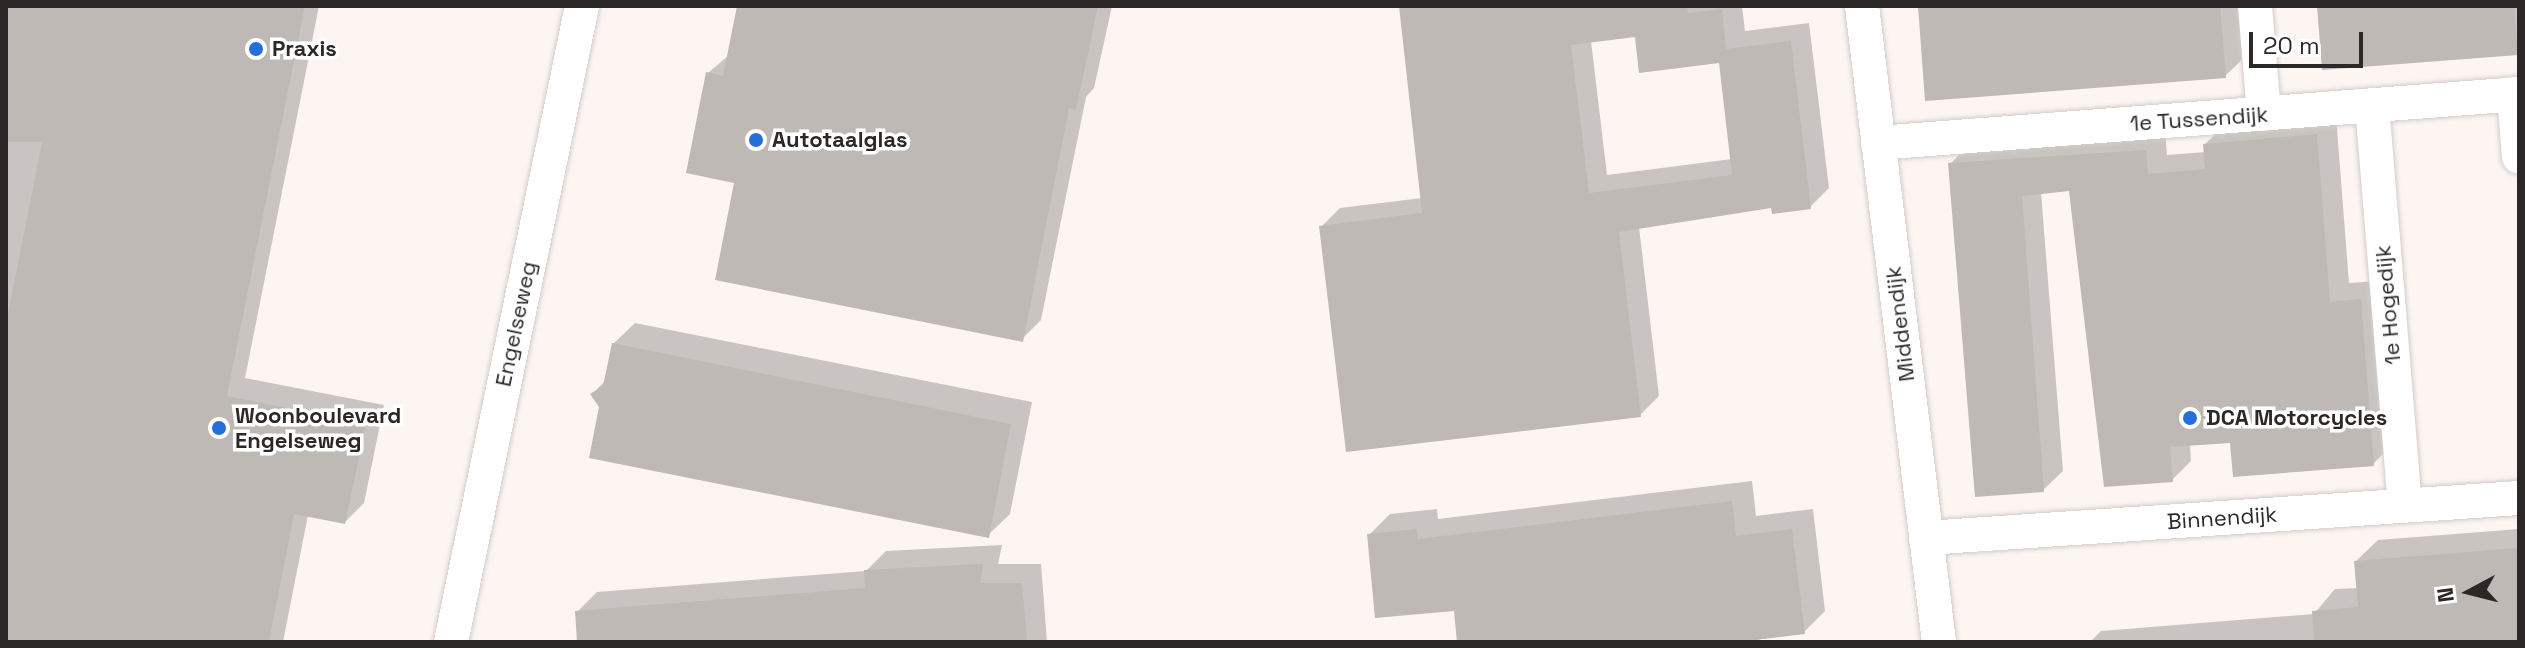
<!DOCTYPE html>
<html>
<head>
<meta charset="utf-8">
<style>
  body { margin:0 }
  #map { position:relative; width:2525px; height:648px; overflow:hidden; background:#fcf5f2; font-family:"Space Grotesk",sans-serif }
  div>[style] { position:absolute }
  .shadow>* { inset:0; background:#0003 }
  .building>* { inset:0; background:#bfb9b5 }
  .roads { filter:drop-shadow(0 0 2px #d3ccc9) drop-shadow(0 0 2px #d3ccc9) }
  .minor>* { height:34px; margin:-17px; padding:0 17px; transform-origin:17px; border-radius:17px; background:#fff }
  .dots>* { width:22px; height:22px; translate:-50% -50%; box-sizing:border-box; border:4px solid #fff; border-radius:50% }
  span { translate:-50% -50%; white-space:nowrap; text-align:center; line-height:1.15; -webkit-text-stroke:7px #fff; paint-order:stroke }
  .poi-label { font-size:22px; color:#2b2827; font-weight:700 }
  .left { translate:0 -50%; text-align:left }
  .street-label { font-size:22px; color:#2b2827 }
  .frame { position:absolute; inset:0; border:8px solid #2b2827; pointer-events:none }
  .north { position:absolute; left:2429px; top:552px; width:80px; height:80px; -webkit-text-stroke:6px #fff; paint-order:stroke; rotate:263deg; font-size:22px; font-weight:700; line-height:32px; text-align:center; color:#2b2827 }
  .north::after { content:''; display:block; margin:auto; width:28px; height:36px; background:#2b2827; clip-path:polygon(50% 0,100% 100%,50% 72%,0 100%) }
  .scale { position:absolute; left:2249px; top:32px; width:114px; height:36px; box-sizing:border-box; border:4px solid #2b2827; border-top:0; padding-left:10px; font-size:24px; line-height:28px; white-space:nowrap; color:#2b2827; -webkit-text-stroke:6px #fff; paint-order:stroke }
</style>
</head>
<body>
<div id="map">
  <div class="shadow">
    <div style="clip-path:polygon(6px 6px,319px 6px,245px 378px,384px 405px,364px 503px,345px 522px,308px 515px,283px 642px,6px 642px)"></div>
    <div style="clip-path:polygon(739px 6px,1112px 6px,1094px 88px,1086px 97px,1041px 320px,1022px 339px,736px 181px,708px 73px,729px 55px)"></div>
    <div style="clip-path:polygon(evenodd,1400px 6px,1742px 6px,1745px 31px,1809px 23px,1829px 188px,1810px 207px,1773px 206px,1639px 227px,1659px 396px,1640px 415px,1321px 227px,1340px 208px,1422px 198px,1400px 6px,1637px 35px,1721px 61px,1732px 159px,1607px 175px,1591px 41px,1637px 35px)"></div>
    <div style="clip-path:polygon(1920px 6px,2242px 6px,2246px 56px,2225px 76px)"></div>
    <div style="clip-path:polygon(2319px 6px,2519px 6px,2519px 53px,2324px 68px)"></div>
    <div style="clip-path:polygon(2336px 116px,2349px 283px,2379px 281px,2392px 445px,2373px 464px,2232px 441px,2190px 444px,2191px 461px,2172px 480px,2071px 189px,2041px 192px,2063px 471px,2043px 490px,1950px 164px,1970px 144px,2165px 131px,2167px 155px,2206px 152px,2205px 144px,2225px 125px)"></div>
    <div style="clip-path:polygon(635px 323px,1032px 402px,1010px 514px,988px 535px,601px 407px,592px 394px,606px 380px,613px 344px)"></div>
    <div style="clip-path:polygon(1752px 481px,1756px 516px,1813px 509px,1825px 611px,1804px 632px,1743px 642px,1459px 642px,1455px 608px,1369px 535px,1390px 514px,1437px 509px,1438px 519px)"></div>
    <div style="clip-path:polygon(2519px 529px,2519px 642px,2090px 642px,2101px 631px,2314px 614px,2335px 589px,2358px 588px,2356px 561px,2378px 540px)"></div>
    <div style="clip-path:polygon(1002px 545px,998px 564px,1041px 564px,1047px 642px,579px 642px,577px 612px,597px 592px,866px 571px,886px 551px)"></div>
  </div>
  <div class="building">
    <div style="clip-path:polygon(6px 6px,305px 6px,227px 396px,366px 424px,345px 524px,294px 514px,269px 642px,6px 642px,6px 324px,42px 142px,6px 142px)"></div>
    <div style="clip-path:polygon(737px 6px,1098px 6px,1076px 110px,1069px 108px,1023px 342px,715px 280px,734px 183px,686px 173px,706px 72px,723px 76px)"></div>
    <div style="clip-path:polygon(evenodd,1399px 6px,1687px 6px,1688px 13px,1722px 9px,1726px 49px,1791px 41px,1811px 209px,1772px 214px,1771px 208px,1619px 232px,1641px 417px,1346px 452px,1319px 226px,1422px 213px,1399px 6px,1635px 37px,1639px 73px,1719px 63px,1732px 175px,1589px 193px,1571px 45px,1635px 37px)"></div>
    <div style="clip-path:polygon(1918px 6px,2220px 6px,2226px 78px,1925px 101px)"></div>
    <div style="clip-path:polygon(2317px 6px,2514px 6px,2518px 55px,2322px 70px)"></div>
    <div style="clip-path:polygon(2317px 134px,2330px 302px,2361px 299px,2374px 466px,2233px 477px,2230px 443px,2170px 447px,2173px 482px,2104px 487px,2069px 191px,2022px 196px,2044px 492px,1975px 497px,1948px 163px,2146px 150px,2148px 174px,2205px 169px,2203px 144px)"></div>
    <div style="clip-path:polygon(612px 343px,1011px 424px,989px 538px,589px 458px,599px 407px,590px 394px,603px 386px)"></div>
    <div style="clip-path:polygon(1732px 501px,1736px 536px,1792px 529px,1805px 634px,1737px 642px,1457px 642px,1454px 611px,1375px 618px,1367px 534px,1417px 529px,1418px 539px)"></div>
    <div style="clip-path:polygon(2519px 548px,2519px 642px,2314px 642px,2312px 611px,2358px 607px,2354px 561px)"></div>
    <div style="clip-path:polygon(983px 564px,980px 583px,1022px 583px,1027px 642px,577px 642px,575px 611px,865px 588px,864px 570px)"></div>
  </div>
  <div class="roads">
    <div class="minor">
      <div style="left:1862px;top:6px;width:641px;rotate:83.1deg"></div>
      <div style="left:2255px;top:6px;width:108px;rotate:85.2deg"></div>
      <div style="left:2514px;top:94px;width:63px;rotate:85.5deg"></div>
      <div style="left:2372px;top:105px;width:401px;rotate:85.3deg"></div>
      <div style="left:1878px;top:143px;width:643px;rotate:-4.37deg"></div>
      <div style="left:1926px;top:538px;width:594px;rotate:-3.86deg"></div>
      <div style="left:451px;top:642px;width:649px;rotate:-78.36deg"></div>
    </div>
  </div>
  <div class="dots">
    <div style="left:256px;top:49px;background:#266eda"></div>
    <div style="left:756px;top:140px;background:#266eda"></div>
    <div style="left:2190px;top:418px;background:#266eda"></div>
    <div style="left:219px;top:428px;background:#266eda"></div>
  </div>
  <div class="poi-label">
    <span class="left" style="left:272px;top:49px">Praxis</span>
    <span class="left" style="left:772px;top:140px">Autotaalglas</span>
    <span class="left" style="left:235px;top:428px">Woonboulevard<br>Engelseweg</span>
    <span class="left" style="left:2206px;top:418px">DCA Motorcycles</span>
  </div>
  <div class="street-label">
    <span style="left:2199px;top:119px;rotate:-4deg">1e Tussendijk</span>
    <span style="left:2388px;top:305px;rotate:-95deg">1e Hogedijk</span>
    <span style="left:516px;top:324px;rotate:-78deg">Engelseweg</span>
    <span style="left:1900px;top:324px;rotate:-97deg">Middendijk</span>
    <span style="left:2222px;top:518px;rotate:-4deg">Binnendijk</span>
  </div>
  <div class="frame"></div>
  <div class="north">N</div>
  <div class="scale">20 m</div>
</div>
</body>
</html>
